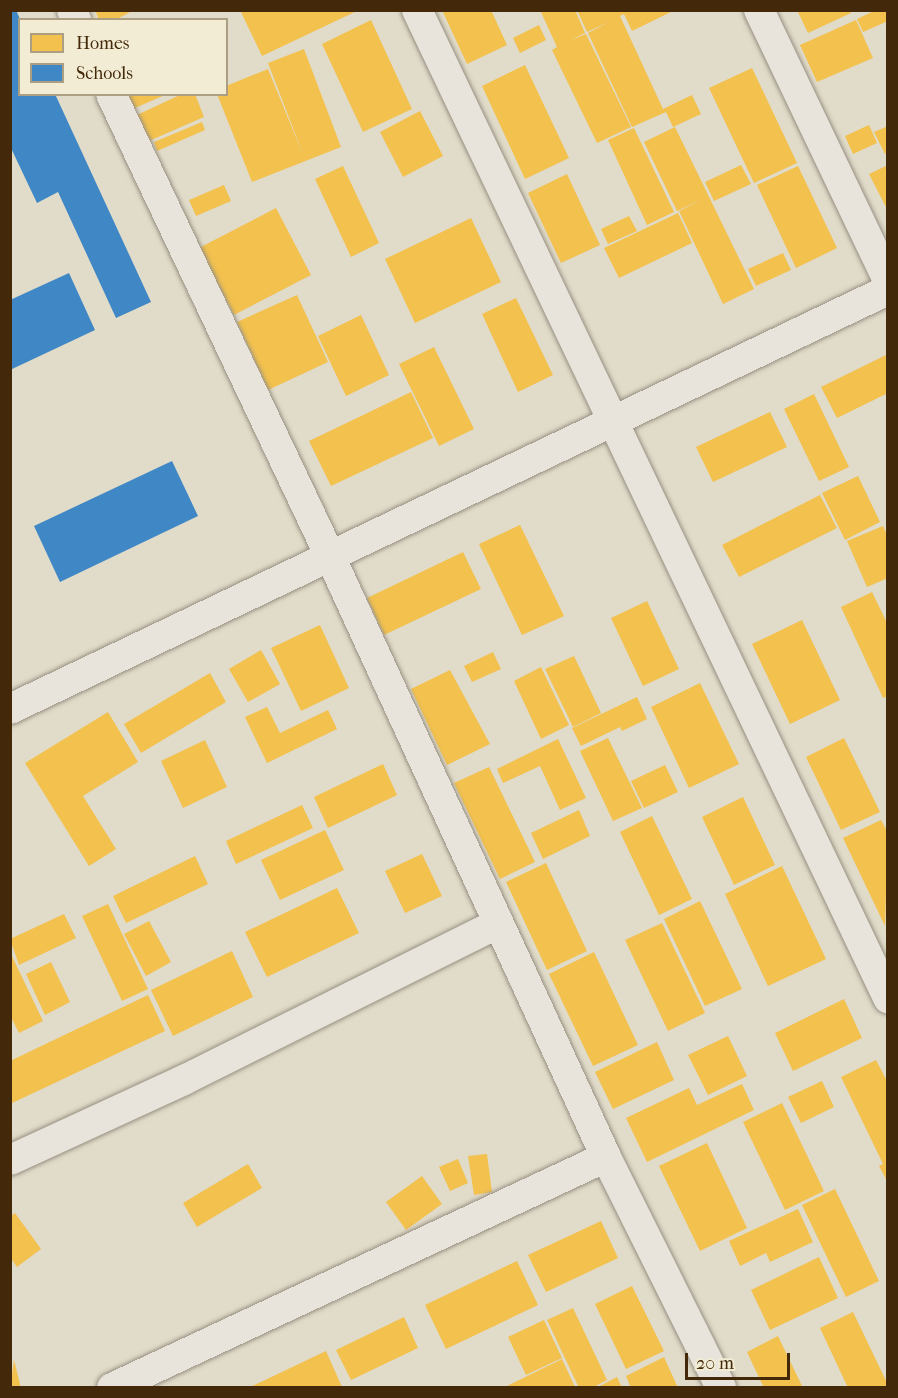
<!DOCTYPE html>
<html>
<head>
<meta charset="utf-8">
<style>
  body { margin:0 }
  #map { position:relative; width:898px; height:1398px; overflow:hidden; background:#e1dbc9; font-family:"IM FELL French Canon",serif }
  div>[style] { position:absolute }
  .homes>* { inset:0; background:#f2c14e }
  .schools>* { inset:0; background:#3f88c5 }
  .roads { filter:drop-shadow(0 0 2px #979082) drop-shadow(0 0 2px #979082) }
  .street>* { height:30px; margin:-15px; padding:0 15px; transform-origin:15px; border-radius:15px; background:#e8e4db }
  span { translate:-50% -50%; white-space:nowrap; text-align:center; line-height:1.15; -webkit-text-stroke:6px #f2ecd5; paint-order:stroke }
  .frame { position:absolute; inset:0; border:12px solid #432809; pointer-events:none }
  .legend { position:absolute; left:18px; top:18px; width:210px; height:78px; box-sizing:border-box; background:#f2ecd5; border:2px solid #ac9e83; margin:0; padding:8px 10px; list-style:none; font-size:18px; color:#432809 }
  .legend li { display:flex; align-items:center; gap:12px; height:30px }
  .legend b { width:30px; border:2px solid #ac9e83 }
  .scale { position:absolute; left:685px; top:1353px; width:105px; height:27px; box-sizing:border-box; border:3px solid #432809; border-top:0; padding-left:8px; font-size:18px; line-height:21px; white-space:nowrap; color:#432809; -webkit-text-stroke:4px #f2ecd5; paint-order:stroke }
</style>
</head>
<body>
<div id="map">
  <div class="homes">
    <div style="clip-path:polygon(95px 10px,134px 10px,115px 20px,99px 20px)"></div>
    <div style="clip-path:polygon(240px 10px,359px 10px,262px 56px)"></div>
    <div style="clip-path:polygon(442px 10px,491px 10px,507px 45px,467px 64px)"></div>
    <div style="clip-path:polygon(540px 10px,575px 10px,585px 33px,571px 40px,586px 34px,631px 127px,597px 143px,552px 50px,557px 47px)"></div>
    <div style="clip-path:polygon(577px 10px,675px 10px,632px 31px,624px 14px,620px 16px,663px 109px,692px 95px,701px 114px,673px 127px,666px 112px,632px 127px,588px 33px,609px 22px,587px 32px)"></div>
    <div style="clip-path:polygon(797px 10px,849px 10px,851px 13px,808px 33px)"></div>
    <div style="clip-path:polygon(876px 10px,888px 10px,888px 21px,863px 32px,857px 19px)"></div>
    <div style="clip-path:polygon(371px 20px,412px 109px,363px 132px,322px 44px)"></div>
    <div style="clip-path:polygon(856px 20px,873px 58px,817px 82px,800px 45px)"></div>
    <div style="clip-path:polygon(539px 25px,546px 40px,520px 53px,513px 38px)"></div>
    <div style="clip-path:polygon(304px 49px,341px 147px,252px 182px,217px 94px,226px 94px,226px 86px,268px 69px,304px 157px,268px 63px)"></div>
    <div style="clip-path:polygon(525px 65px,569px 158px,525px 179px,482px 86px)"></div>
    <div style="clip-path:polygon(752px 68px,797px 163px,754px 183px,709px 88px)"></div>
    <div style="clip-path:polygon(182px 94px,195px 94px,204px 117px,149px 141px,137px 115px)"></div>
    <div style="clip-path:polygon(121px 95px,165px 95px,128px 111px)"></div>
    <div style="clip-path:polygon(420px 111px,443px 156px,403px 177px,380px 132px)"></div>
    <div style="clip-path:polygon(202px 122px,205px 130px,157px 151px,154px 142px)"></div>
    <div style="clip-path:polygon(869px 125px,877px 143px,853px 154px,845px 136px)"></div>
    <div style="clip-path:polygon(888px 126px,888px 152px,885px 154px,874px 132px)"></div>
    <div style="clip-path:polygon(675px 127px,754px 289px,723px 304px,679px 211px,703px 199px,677px 211px,644px 142px)"></div>
    <div style="clip-path:polygon(634px 128px,674px 212px,647px 225px,608px 140px)"></div>
    <div style="clip-path:polygon(741px 165px,751px 184px,714px 201px,705px 182px)"></div>
    <div style="clip-path:polygon(888px 165px,888px 211px,869px 174px)"></div>
    <div style="clip-path:polygon(343px 166px,379px 243px,351px 257px,315px 179px)"></div>
    <div style="clip-path:polygon(798px 166px,837px 248px,796px 268px,757px 185px)"></div>
    <div style="clip-path:polygon(567px 174px,600px 245px,561px 263px,528px 193px)"></div>
    <div style="clip-path:polygon(224px 185px,231px 201px,196px 216px,189px 200px)"></div>
    <div style="clip-path:polygon(276px 208px,311px 275px,234px 315px,199px 248px)"></div>
    <div style="clip-path:polygon(678px 213px,692px 243px,619px 278px,604px 248px)"></div>
    <div style="clip-path:polygon(629px 216px,637px 231px,608px 244px,601px 229px)"></div>
    <div style="clip-path:polygon(471px 218px,501px 282px,415px 323px,385px 259px)"></div>
    <div style="clip-path:polygon(783px 253px,791px 270px,756px 286px,748px 269px)"></div>
    <div style="clip-path:polygon(297px 295px,328px 362px,268px 390px,237px 322px)"></div>
    <div style="clip-path:polygon(516px 298px,553px 375px,518px 392px,482px 314px)"></div>
    <div style="clip-path:polygon(361px 315px,389px 375px,346px 396px,318px 336px)"></div>
    <div style="clip-path:polygon(434px 347px,474px 429px,439px 446px,399px 364px)"></div>
    <div style="clip-path:polygon(888px 354px,888px 393px,837px 418px,821px 387px)"></div>
    <div style="clip-path:polygon(411px 392px,433px 438px,331px 486px,309px 441px)"></div>
    <div style="clip-path:polygon(814px 394px,849px 467px,819px 481px,784px 409px)"></div>
    <div style="clip-path:polygon(770px 412px,787px 447px,713px 482px,696px 447px)"></div>
    <div style="clip-path:polygon(858px 476px,880px 522px,845px 540px,822px 493px)"></div>
    <div style="clip-path:polygon(820px 495px,837px 528px,739px 577px,722px 545px)"></div>
    <div style="clip-path:polygon(520px 525px,564px 616px,522px 635px,479px 544px)"></div>
    <div style="clip-path:polygon(883px 526px,888px 537px,888px 578px,867px 587px,847px 541px)"></div>
    <div style="clip-path:polygon(463px 552px,481px 589px,384px 635px,367px 598px)"></div>
    <div style="clip-path:polygon(872px 592px,888px 625px,888px 696px,883px 698px,841px 607px)"></div>
    <div style="clip-path:polygon(647px 601px,679px 669px,643px 686px,611px 618px)"></div>
    <div style="clip-path:polygon(802px 620px,840px 700px,790px 724px,752px 644px)"></div>
    <div style="clip-path:polygon(320px 625px,349px 688px,301px 711px,271px 648px)"></div>
    <div style="clip-path:polygon(261px 650px,280px 684px,248px 702px,229px 669px)"></div>
    <div style="clip-path:polygon(493px 652px,501px 669px,472px 682px,464px 666px)"></div>
    <div style="clip-path:polygon(574px 656px,601px 713px,573px 727px,545px 669px)"></div>
    <div style="clip-path:polygon(541px 667px,569px 725px,541px 739px,514px 681px)"></div>
    <div style="clip-path:polygon(450px 670px,490px 744px,447px 765px,411px 689px)"></div>
    <div style="clip-path:polygon(210px 673px,226px 702px,141px 753px,124px 724px)"></div>
    <div style="clip-path:polygon(700px 683px,739px 764px,689px 788px,651px 707px)"></div>
    <div style="clip-path:polygon(637px 697px,647px 719px,622px 731px,620px 727px,581px 746px,572px 728px)"></div>
    <div style="clip-path:polygon(267px 707px,280px 733px,328px 710px,337px 729px,267px 763px,245px 717px)"></div>
    <div style="clip-path:polygon(108px 712px,138px 762px,83px 796px,116px 849px,89px 866px,25px 763px)"></div>
    <div style="clip-path:polygon(608px 738px,642px 808px,613px 821px,580px 751px)"></div>
    <div style="clip-path:polygon(844px 738px,880px 812px,841px 830px,806px 757px)"></div>
    <div style="clip-path:polygon(558px 739px,586px 798px,560px 810px,540px 766px,503px 783px,497px 769px)"></div>
    <div style="clip-path:polygon(205px 740px,227px 787px,183px 808px,161px 761px)"></div>
    <div style="clip-path:polygon(383px 764px,397px 795px,328px 828px,314px 797px)"></div>
    <div style="clip-path:polygon(665px 765px,678px 792px,644px 808px,631px 781px)"></div>
    <div style="clip-path:polygon(489px 767px,535px 862px,500px 879px,454px 783px)"></div>
    <div style="clip-path:polygon(743px 797px,775px 865px,734px 885px,702px 817px)"></div>
    <div style="clip-path:polygon(302px 805px,313px 828px,236px 864px,226px 841px)"></div>
    <div style="clip-path:polygon(579px 810px,590px 836px,543px 859px,531px 833px)"></div>
    <div style="clip-path:polygon(652px 816px,692px 899px,659px 915px,620px 832px)"></div>
    <div style="clip-path:polygon(881px 820px,888px 833px,885px 926px,843px 838px)"></div>
    <div style="clip-path:polygon(325px 830px,344px 870px,280px 900px,261px 860px)"></div>
    <div style="clip-path:polygon(422px 854px,442px 896px,405px 913px,385px 871px)"></div>
    <div style="clip-path:polygon(195px 856px,208px 884px,126px 923px,113px 896px)"></div>
    <div style="clip-path:polygon(546px 863px,587px 951px,547px 970px,506px 882px)"></div>
    <div style="clip-path:polygon(782px 866px,826px 959px,768px 986px,725px 894px)"></div>
    <div style="clip-path:polygon(337px 888px,359px 933px,267px 977px,245px 932px)"></div>
    <div style="clip-path:polygon(700px 901px,742px 989px,705px 1006px,664px 919px)"></div>
    <div style="clip-path:polygon(108px 904px,148px 989px,122px 1001px,82px 916px)"></div>
    <div style="clip-path:polygon(64px 914px,76px 938px,19px 965px,10px 939px)"></div>
    <div style="clip-path:polygon(149px 921px,171px 962px,146px 976px,124px 934px)"></div>
    <div style="clip-path:polygon(662px 923px,705px 1013px,668px 1031px,625px 940px)"></div>
    <div style="clip-path:polygon(232px 951px,253px 997px,173px 1036px,151px 990px)"></div>
    <div style="clip-path:polygon(10px 952px,43px 1021px,19px 1033px,10px 1015px)"></div>
    <div style="clip-path:polygon(594px 952px,638px 1045px,593px 1066px,549px 974px)"></div>
    <div style="clip-path:polygon(51px 962px,70px 1002px,45px 1015px,26px 974px)"></div>
    <div style="clip-path:polygon(148px 995px,165px 1031px,10px 1104px,10px 1061px)"></div>
    <div style="clip-path:polygon(844px 999px,862px 1038px,793px 1071px,775px 1033px)"></div>
    <div style="clip-path:polygon(728px 1036px,747px 1076px,708px 1095px,688px 1055px)"></div>
    <div style="clip-path:polygon(657px 1042px,674px 1080px,613px 1109px,595px 1072px)"></div>
    <div style="clip-path:polygon(876px 1060px,888px 1083px,888px 1183px,879px 1166px,883px 1164px,841px 1077px)"></div>
    <div style="clip-path:polygon(822px 1081px,834px 1107px,801px 1123px,788px 1097px)"></div>
    <div style="clip-path:polygon(742px 1084px,754px 1110px,647px 1162px,626px 1118px,689px 1088px,697px 1105px)"></div>
    <div style="clip-path:polygon(782px 1103px,824px 1191px,785px 1210px,743px 1122px)"></div>
    <div style="clip-path:polygon(707px 1143px,747px 1228px,700px 1251px,659px 1166px)"></div>
    <div style="clip-path:polygon(487px 1154px,492px 1192px,474px 1195px,468px 1156px)"></div>
    <div style="clip-path:polygon(458px 1159px,468px 1183px,450px 1191px,439px 1167px)"></div>
    <div style="clip-path:polygon(248px 1164px,262px 1188px,197px 1227px,183px 1203px)"></div>
    <div style="clip-path:polygon(422px 1176px,442px 1204px,406px 1230px,386px 1202px)"></div>
    <div style="clip-path:polygon(835px 1189px,879px 1281px,846px 1297px,802px 1205px)"></div>
    <div style="clip-path:polygon(798px 1209px,813px 1242px,770px 1262px,766px 1253px,740px 1266px,729px 1241px)"></div>
    <div style="clip-path:polygon(15px 1213px,41px 1249px,17px 1267px,10px 1257px,10px 1217px)"></div>
    <div style="clip-path:polygon(601px 1221px,618px 1258px,546px 1292px,528px 1255px)"></div>
    <div style="clip-path:polygon(819px 1257px,838px 1298px,770px 1330px,751px 1290px)"></div>
    <div style="clip-path:polygon(517px 1261px,538px 1305px,446px 1349px,425px 1305px)"></div>
    <div style="clip-path:polygon(632px 1286px,664px 1351px,626px 1369px,595px 1304px)"></div>
    <div style="clip-path:polygon(573px 1308px,607px 1380px,592px 1388px,579px 1388px,547px 1320px)"></div>
    <div style="clip-path:polygon(853px 1312px,888px 1385px,888px 1388px,848px 1388px,820px 1328px)"></div>
    <div style="clip-path:polygon(404px 1317px,418px 1348px,351px 1380px,336px 1350px)"></div>
    <div style="clip-path:polygon(544px 1320px,562px 1358px,526px 1375px,508px 1337px)"></div>
    <div style="clip-path:polygon(778px 1336px,803px 1388px,764px 1388px,747px 1352px)"></div>
    <div style="clip-path:polygon(326px 1351px,342px 1387px,248px 1388px)"></div>
    <div style="clip-path:polygon(664px 1357px,678px 1388px,631px 1388px,626px 1376px)"></div>
    <div style="clip-path:polygon(562px 1359px,575px 1387px,503px 1388px)"></div>
    <div style="clip-path:polygon(14px 1360px,21px 1388px,10px 1388px)"></div>
    <div style="clip-path:polygon(617px 1377px,622px 1388px,596px 1388px)"></div>
  </div>
  <div class="schools">
    <div style="clip-path:polygon(10px 10px,16px 10px,20px 19px,20px 94px,55px 94px,151px 302px,116px 318px,58px 192px,37px 203px,10px 146px)"></div>
    <div style="clip-path:polygon(69px 273px,95px 330px,10px 370px,10px 300px)"></div>
    <div style="clip-path:polygon(172px 461px,198px 516px,60px 582px,34px 526px)"></div>
  </div>
  <div class="roads">
    <div class="street">
      <div style="left:72px;top:10px;width:11px;rotate:68deg"></div>
      <div style="left:417px;top:10px;width:1095px;rotate:64.51deg"></div>
      <div style="left:759px;top:10px;width:299px;rotate:64.5deg"></div>
      <div style="left:111px;top:94px;width:511px;rotate:64.64deg"></div>
      <div style="left:330px;top:556px;width:661px;rotate:65.33deg"></div>
      <div style="left:606px;top:1157px;width:258px;rotate:63.5deg"></div>
      <div style="left:10px;top:709px;width:973px;rotate:-25.51deg"></div>
      <div style="left:10px;top:1160px;width:192px;rotate:-24.7deg"></div>
      <div style="left:184px;top:1080px;width:350px;rotate:-26.5deg"></div>
      <div style="left:112px;top:1388px;width:545px;rotate:-25.06deg"></div>
    </div>
  </div>
  <div class="frame"></div>
  <ul class="legend">
  <li><b style="height:16px;background:#f2c14e"></b>Homes</li>
  <li><b style="height:16px;background:#3f88c5"></b>Schools</li>
  </ul>
  <div class="scale">20 m</div>
</div>
</body>
</html>
